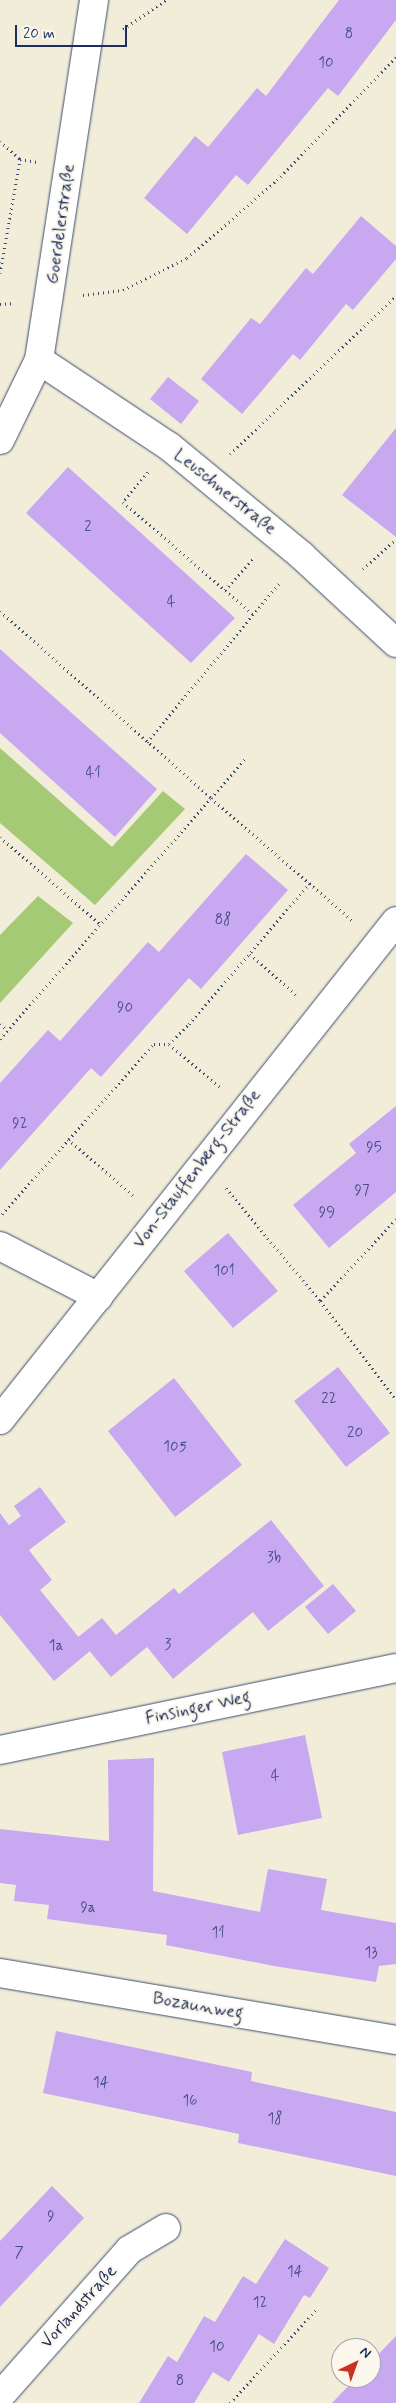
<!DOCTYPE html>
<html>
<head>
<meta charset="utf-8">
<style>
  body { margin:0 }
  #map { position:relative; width:396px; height:2403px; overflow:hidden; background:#f2edd8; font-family:Mynerve,sans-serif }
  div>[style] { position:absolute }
  .green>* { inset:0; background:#a5ca75 }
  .building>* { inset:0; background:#c8a9f1 }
  .path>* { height:3px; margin-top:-1.5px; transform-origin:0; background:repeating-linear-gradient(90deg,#3b4c70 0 1px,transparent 0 5px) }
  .roads { filter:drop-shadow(0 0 1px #3b4c70) drop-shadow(0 0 1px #3b4c70) }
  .street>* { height:28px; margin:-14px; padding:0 14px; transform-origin:14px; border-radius:14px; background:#fff }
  span { translate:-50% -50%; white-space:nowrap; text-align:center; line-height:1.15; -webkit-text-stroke:4.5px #fbf7ec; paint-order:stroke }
  .number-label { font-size:15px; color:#464e83 }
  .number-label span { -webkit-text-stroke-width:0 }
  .street-label { font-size:18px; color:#1b2f5e }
  .north { position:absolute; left:331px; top:2338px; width:50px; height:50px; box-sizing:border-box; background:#fbf7ec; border:1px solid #a1a7b3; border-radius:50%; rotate:42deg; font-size:14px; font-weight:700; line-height:20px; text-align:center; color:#1b2f5e }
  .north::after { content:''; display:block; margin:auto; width:18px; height:22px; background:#c8321e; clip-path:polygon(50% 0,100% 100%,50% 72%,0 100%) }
  .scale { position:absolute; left:15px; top:25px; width:112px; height:22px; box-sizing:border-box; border:2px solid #1b2f5e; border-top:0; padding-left:6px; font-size:15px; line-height:18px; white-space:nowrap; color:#1b2f5e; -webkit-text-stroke:4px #fbf7ec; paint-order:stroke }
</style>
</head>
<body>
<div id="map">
  <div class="green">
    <div style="clip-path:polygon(0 748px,112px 847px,163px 791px,185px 809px,95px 905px,0 823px)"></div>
    <div style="clip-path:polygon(38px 896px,73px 923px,0 1003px,0 935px)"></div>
  </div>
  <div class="building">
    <div style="clip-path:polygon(339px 0,396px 0,396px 20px,338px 96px,328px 88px,248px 185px,236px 175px,187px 234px,144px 198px,195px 136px,208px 147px,257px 88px,266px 96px)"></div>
    <div style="clip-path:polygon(361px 216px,396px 246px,396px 259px,353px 310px,346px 304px,300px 360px,293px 354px,242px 414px,201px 379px,251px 318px,260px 324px,306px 268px,313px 274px)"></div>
    <div style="clip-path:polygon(168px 377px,199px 401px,181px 424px,150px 399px)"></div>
    <div style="clip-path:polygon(396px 428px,396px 537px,342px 495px)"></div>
    <div style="clip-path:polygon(68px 467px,235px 618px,191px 663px,26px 513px)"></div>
    <div style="clip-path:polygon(0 649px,157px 789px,115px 837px,0 733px)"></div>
    <div style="clip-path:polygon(246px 854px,288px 890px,201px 989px,189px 978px,101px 1077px,91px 1068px,0 1170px,0 1083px,48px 1030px,60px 1041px,148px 942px,159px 952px)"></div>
    <div style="clip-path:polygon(396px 1106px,396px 1192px,329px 1248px,293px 1205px,356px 1153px,349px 1144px)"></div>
    <div style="clip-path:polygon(228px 1233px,278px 1291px,233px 1328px,184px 1271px)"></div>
    <div style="clip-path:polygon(338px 1367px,390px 1433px,346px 1467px,294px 1401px)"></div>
    <div style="clip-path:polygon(174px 1378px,242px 1465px,175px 1517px,108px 1431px)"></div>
    <div style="clip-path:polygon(40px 1487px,66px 1522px,29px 1550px,52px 1580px,40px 1590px,90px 1651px,54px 1681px,0 1615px,0 1513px,9px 1525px,21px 1516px,14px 1506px)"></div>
    <div style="clip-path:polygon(271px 1520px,324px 1586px,268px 1631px,253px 1612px,173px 1679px,147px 1647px,111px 1677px,78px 1637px,102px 1618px,116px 1635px,174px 1588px,179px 1594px)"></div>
    <div style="clip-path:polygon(333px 1584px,356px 1611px,328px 1634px,305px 1607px)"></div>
    <div style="clip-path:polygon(305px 1735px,322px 1818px,238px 1835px,222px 1752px)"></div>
    <div style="clip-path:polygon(154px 1758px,153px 1891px,260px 1912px,268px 1869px,327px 1879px,321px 1910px,396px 1923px,396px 1964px,379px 1966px,376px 1982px,274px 1966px,166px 1945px,167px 1935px,47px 1919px,49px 1905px,14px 1901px,16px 1885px,0 1883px,0 1829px,109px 1841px,108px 1760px)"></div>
    <div style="clip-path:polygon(56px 2031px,252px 2072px,251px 2081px,396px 2112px,396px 2176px,238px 2143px,239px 2134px,43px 2093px)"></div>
    <div style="clip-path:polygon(52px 2186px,84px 2218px,0 2307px,0 2241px)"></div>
    <div style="clip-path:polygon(285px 2239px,329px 2268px,310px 2298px,304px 2295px,274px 2344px,259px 2334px,229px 2382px,213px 2372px,194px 2403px,139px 2403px,168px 2356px,177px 2362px,204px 2316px,215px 2322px,243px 2276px,256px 2284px)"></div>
    <div style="clip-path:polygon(396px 2336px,396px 2403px,332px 2403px,356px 2378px,371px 2378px,371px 2362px)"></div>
  </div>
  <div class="path">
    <div style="left:123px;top:29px;width:52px;rotate:-34deg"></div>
    <div style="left:0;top:141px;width:27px;rotate:42deg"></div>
    <div style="left:20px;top:159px;width:17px;rotate:10deg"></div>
    <div style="left:0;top:273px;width:116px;rotate:-80deg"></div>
    <div style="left:83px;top:295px;width:40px;rotate:-7.1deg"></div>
    <div style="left:123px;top:290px;width:72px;rotate:-26.6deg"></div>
    <div style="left:187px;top:258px;width:119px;rotate:-40.9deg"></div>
    <div style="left:277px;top:180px;width:171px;rotate:-45.9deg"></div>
    <div style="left:0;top:304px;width:15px;rotate:-4deg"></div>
    <div style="left:230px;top:454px;width:229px;rotate:-43.6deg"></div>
    <div style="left:148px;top:472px;width:39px;rotate:130deg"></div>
    <div style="left:123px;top:502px;width:173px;rotate:40.8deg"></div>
    <div style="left:363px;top:569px;width:45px;rotate:-42.3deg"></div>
    <div style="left:225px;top:590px;width:42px;rotate:-47.9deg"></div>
    <div style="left:0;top:611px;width:282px;rotate:41.5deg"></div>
    <div style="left:211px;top:798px;width:53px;rotate:-48.8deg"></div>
    <div style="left:147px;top:742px;width:209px;rotate:-50.2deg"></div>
    <div style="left:0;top:837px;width:133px;rotate:41deg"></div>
    <div style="left:250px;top:954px;width:62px;rotate:41.7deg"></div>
    <div style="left:0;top:1024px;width:10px;rotate:37deg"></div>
    <div style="left:0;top:1039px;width:320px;rotate:-48.8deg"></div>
    <div style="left:211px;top:798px;width:189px;rotate:40.9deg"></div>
    <div style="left:169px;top:1044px;width:70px;rotate:40.3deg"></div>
    <div style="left:68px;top:1139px;width:89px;rotate:40.9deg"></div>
    <div style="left:226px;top:1188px;width:147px;rotate:50.2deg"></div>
    <div style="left:2px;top:1214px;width:228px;rotate:-48.2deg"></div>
    <div style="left:154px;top:1044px;width:15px"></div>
    <div style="left:169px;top:1044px;width:28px;rotate:-45deg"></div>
    <div style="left:189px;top:1024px;width:186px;rotate:-49.4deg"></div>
    <div style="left:396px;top:1219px;width:112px;rotate:132.8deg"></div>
    <div style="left:320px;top:1301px;width:124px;rotate:52.2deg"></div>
    <div style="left:230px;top:2403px;width:129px;rotate:-47.2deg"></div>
  </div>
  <div class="roads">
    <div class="street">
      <div style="left:39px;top:360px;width:157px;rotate:33.6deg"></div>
      <div style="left:170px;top:447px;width:171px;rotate:39.5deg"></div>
      <div style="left:302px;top:556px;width:128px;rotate:42.8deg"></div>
      <div style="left:0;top:440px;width:89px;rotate:-64deg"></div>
      <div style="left:39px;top:360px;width:364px;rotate:-81.3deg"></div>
      <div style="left:0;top:1246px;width:111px;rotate:27.3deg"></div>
      <div style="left:0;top:1420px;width:637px;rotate:-51.56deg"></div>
      <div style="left:0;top:1750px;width:404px;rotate:-11.7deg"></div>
      <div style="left:0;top:1973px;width:402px;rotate:9.6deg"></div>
      <div style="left:0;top:2396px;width:195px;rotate:-48.5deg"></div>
      <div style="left:129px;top:2250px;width:43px;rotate:-30.7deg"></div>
    </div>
  </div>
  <div class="number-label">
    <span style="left:349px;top:35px">8</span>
    <span style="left:326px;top:64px">10</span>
    <span style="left:88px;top:528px">2</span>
    <span style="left:171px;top:603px">4</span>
    <span style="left:93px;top:774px">41</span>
    <span style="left:223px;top:921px">88</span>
    <span style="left:125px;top:1009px">90</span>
    <span style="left:20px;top:1125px">92</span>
    <span style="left:374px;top:1149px">95</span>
    <span style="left:362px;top:1192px">97</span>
    <span style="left:327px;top:1214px">99</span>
    <span style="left:224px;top:1272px">101</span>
    <span style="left:329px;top:1400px">22</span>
    <span style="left:355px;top:1434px">20</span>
    <span style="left:175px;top:1448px">105</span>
    <span style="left:274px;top:1559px">3b</span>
    <span style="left:168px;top:1646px">3</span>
    <span style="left:56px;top:1647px">1a</span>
    <span style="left:275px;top:1777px">4</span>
    <span style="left:88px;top:1909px">9a</span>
    <span style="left:218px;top:1934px">11</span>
    <span style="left:371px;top:1954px">13</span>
    <span style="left:101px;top:2084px">14</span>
    <span style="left:190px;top:2102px">16</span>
    <span style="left:275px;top:2120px">18</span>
    <span style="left:51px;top:2218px">9</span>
    <span style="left:19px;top:2254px">7</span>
    <span style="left:295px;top:2273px">14</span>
    <span style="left:260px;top:2304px">12</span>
    <span style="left:217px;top:2348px">10</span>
    <span style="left:180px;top:2382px">8</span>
  </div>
  <div class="street-label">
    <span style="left:61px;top:224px;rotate:-82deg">Goerdelerstraße</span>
    <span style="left:225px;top:492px;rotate:39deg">Leuschnerstraße</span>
    <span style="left:197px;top:1169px;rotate:-52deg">Von-Stauffenberg-Straße</span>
    <span style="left:198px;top:1708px;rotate:-12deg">Finsinger Weg</span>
    <span style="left:198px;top:2006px;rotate:10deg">Bozaunweg</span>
    <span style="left:79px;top:2307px;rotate:-48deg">Vorlandstraße</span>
  </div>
  <div class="north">N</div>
  <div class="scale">20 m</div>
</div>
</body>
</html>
